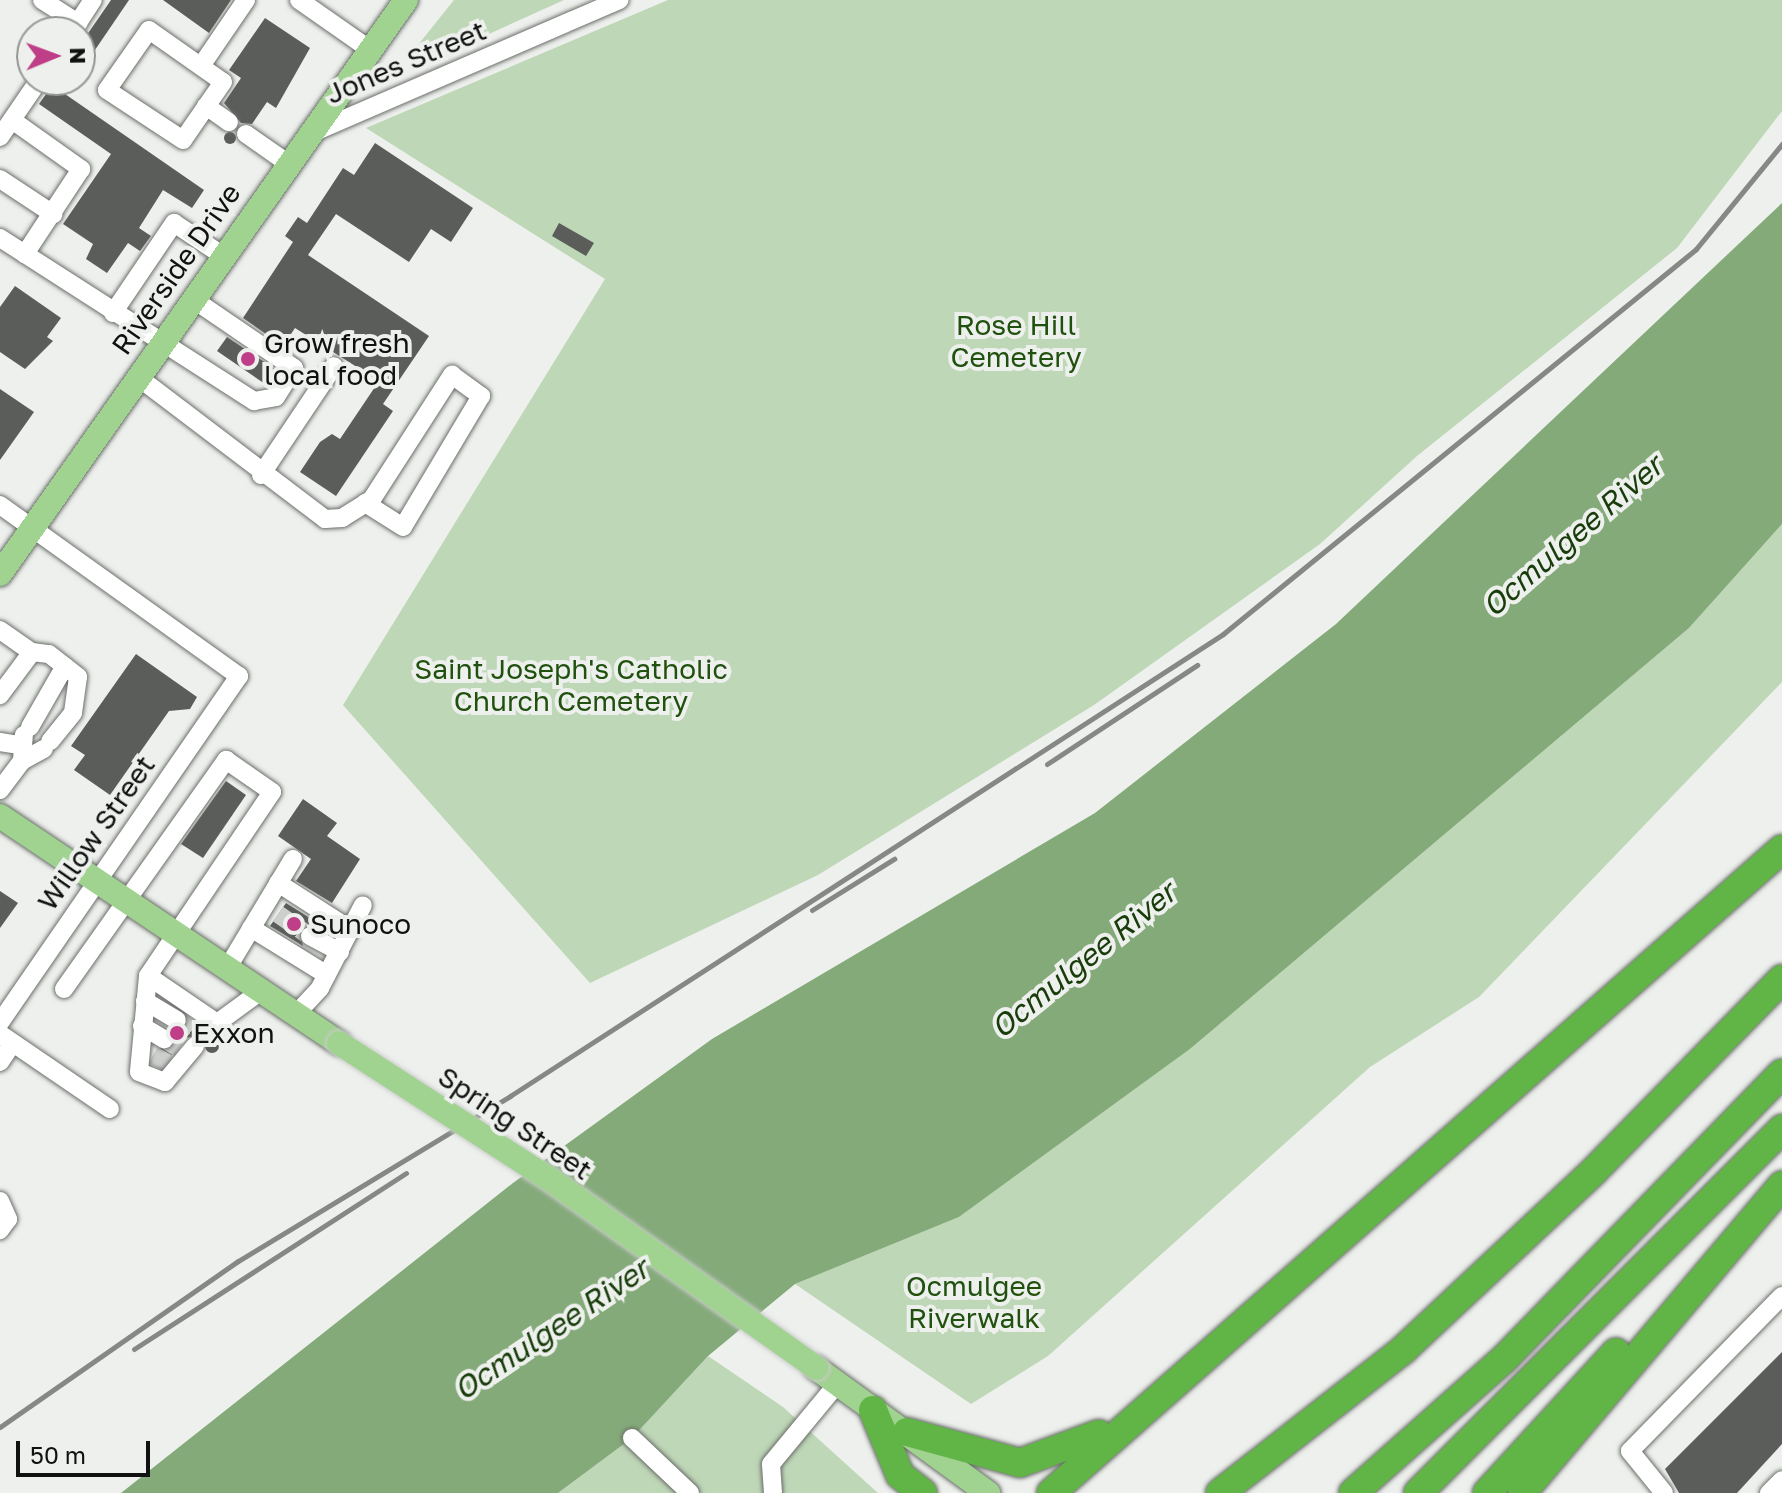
<!DOCTYPE html>
<html>
<head>
<meta charset="utf-8">
<style>
  body { margin:0 }
  #map { position:relative; width:1782px; height:1493px; overflow:hidden; background:#edf0ec; font-family:"Golos Text",sans-serif }
  div>[style] { position:absolute }
  .green>* { inset:0; background:#bed7b7 }
  .water>* { inset:0; background:#84aa7a }
  .building>* { inset:0; background:#5b5d5a }
  .round { border-radius:50% }
  .minor-tunnel>* { height:18px; margin-top:-9px; transform-origin:0; background:repeating-linear-gradient(90deg,#cccfcb 0 18px,transparent 0 27px) }
  .roads { filter:drop-shadow(0 0 2px #6b6e6a) drop-shadow(0 0 2px #6b6e6a) }
  .minor>* { height:18px; margin:-9px; padding:0 9px; transform-origin:9px; border-radius:9px; background:#fff }
  .major>* { height:24px; margin:-12px; padding:0 12px; transform-origin:12px; border-radius:12px; background:#a0d290 }
  .highway>* { height:28px; margin:-14px; padding:0 14px; transform-origin:14px; border-radius:14px; background:#61b446 }
  .rail>* { height:5px; margin:-2.5px; padding:0 2.5px; transform-origin:2.5px; border-radius:2.5px; background:#868885 }
  .bridges { filter:drop-shadow(0 0 2px #cacbca) drop-shadow(0 0 2px #cacbca) }
  .major-bridge>* { height:24px; margin:-12px; padding:0 12px; transform-origin:12px; border-radius:12px; background:#a0d290 }
  .dots>* { width:22px; height:22px; translate:-50% -50%; box-sizing:border-box; border:4px solid #edf0ec; border-radius:50% }
  span { translate:-50% -50%; white-space:nowrap; text-align:center; line-height:1.15; -webkit-text-stroke:8px #edf0ec; paint-order:stroke }
  .street-label { font-size:28px; color:#101110 }
  .park-label { font-size:28px; color:#20510e }
  .poi-label { font-size:28px; color:#101110 }
  .left { translate:0 -50%; text-align:left }
  .water-label { font-size:30px; color:#183d0b; font-style:italic }
  .north { position:absolute; left:16px; top:16px; width:80px; height:80px; box-sizing:border-box; background:#edf0ec; border:2px solid #959794; border-radius:50%; rotate:89deg; font-size:22px; font-weight:700; line-height:32px; text-align:center; color:#101110 }
  .north::after { content:''; display:block; margin:auto; width:28px; height:36px; background:#be3e88; clip-path:polygon(50% 0,100% 100%,50% 72%,0 100%) }
  .scale { position:absolute; left:16px; top:1441px; width:134px; height:36px; box-sizing:border-box; border:4px solid #101110; border-top:0; padding-left:10px; font-size:24px; line-height:28px; white-space:nowrap; color:#101110; -webkit-text-stroke:6px #edf0ec; paint-order:stroke }
</style>
</head>
<body>
<div id="map">
  <div class="green">
    <div style="clip-path:polygon(454px 0,564px 0,420px 65px,410px 55px)"></div>
    <div style="clip-path:polygon(668px 0,1782px 0,1782px 111px,1677px 248px,1417px 456px,1320px 544px,1094px 705px,818px 875px,590px 983px,343px 705px,605px 279px,366px 128px)"></div>
    <div style="clip-path:polygon(1782px 524px,1782px 682px,1479px 997px,1370px 1067px,1048px 1356px,971px 1404px,795px 1284px,959px 1217px,1190px 1049px,1689px 628px)"></div>
    <div style="clip-path:polygon(708px 1356px,783px 1407px,878px 1493px,558px 1493px,632px 1438px)"></div>
  </div>
  <div class="water">
    <div style="clip-path:polygon(1782px 203px,1782px 524px,1689px 628px,1190px 1049px,959px 1217px,795px 1284px,708px 1356px,632px 1438px,558px 1493px,121px 1493px,513px 1183px,712px 1039px,1095px 813px,1336px 624px)"></div>
  </div>
  <div class="building">
    <div style="clip-path:polygon(111px 0,129px 0,80px 72px,80px 45px)"></div>
    <div style="clip-path:polygon(163px 0,231px 0,209px 33px)"></div>
    <div style="clip-path:polygon(265px 18px,310px 48px,276px 108px,267px 102px,252px 124px,241px 123px,224px 103px,241px 78px,229px 70px)"></div>
    <div style="clip-path:polygon(56px 80px,75px 80px,65px 94px,204px 190px,192px 208px,163px 190px,139px 228px,151px 236px,140px 251px,128px 243px,107px 273px,86px 259px,93px 244px,63px 224px,111px 154px,39px 104px)"></div>
    <div class="round" style="left:224px;top:132px;width:12px;height:12px"></div>
    <div style="clip-path:polygon(375px 143px,473px 208px,451px 242px,431px 229px,409px 262px,336px 214px,308px 255px,429px 336px,383px 404px,393px 411px,336px 496px,300px 472px,320px 442px,332px 434px,340px 439px,379px 381px,295px 328px,283px 346px,243px 318px,293px 242px,285px 236px,298px 217px,307px 223px,343px 168px,354px 175px)"></div>
    <div style="clip-path:polygon(559px 223px,594px 243px,586px 256px,552px 236px)"></div>
    <div style="clip-path:polygon(15px 286px,61px 318px,47px 337px,53px 341px,25px 369px,0 352px,0 307px)"></div>
    <div style="clip-path:polygon(227px 337px,278px 371px,268px 386px,217px 351px)"></div>
    <div style="clip-path:polygon(0 389px,34px 412px,0 460px)"></div>
    <div style="clip-path:polygon(136px 654px,197px 697px,190px 709px,169px 711px,110px 795px,74px 770px,85px 755px,71px 746px)"></div>
    <div style="clip-path:polygon(226px 781px,246px 795px,203px 858px,181px 844px)"></div>
    <div style="clip-path:polygon(303px 799px,337px 823px,327px 836px,360px 859px,332px 903px,296px 881px,311px 859px,278px 836px)"></div>
    <div style="clip-path:polygon(0 891px,18px 903px,0 928px)"></div>
    <div style="clip-path:polygon(286px 903px,318px 923px,300px 930px,303px 946px,270px 926px)"></div>
    <div style="clip-path:polygon(189px 1018px,199px 1035px,186px 1038px,161px 1068px,152px 1064px,157px 1049px,174px 1046px,172px 1031px,184px 1030px)"></div>
    <div class="round" style="left:205px;top:1039px;width:14px;height:14px"></div>
    <div style="clip-path:polygon(1782px 1352px,1782px 1444px,1737px 1493px,1679px 1493px,1665px 1469px)"></div>
  </div>
  <div class="minor-tunnel">
    <div style="left:278px;top:914px;width:39px;rotate:35deg"></div>
    <div style="left:177px;top:1020px;width:29px;rotate:35deg"></div>
    <div style="left:164px;top:1039px;width:19px;rotate:32deg"></div>
    <div style="left:153px;top:1055px;width:18px;rotate:29deg"></div>
  </div>
  <div class="roads">
    <div class="minor">
      <div style="left:42px;top:0;width:43px;rotate:32.6deg"></div>
      <div style="left:299px;top:0;width:85px;rotate:35deg"></div>
      <div style="left:149px;top:30px;width:90px;rotate:35.1deg"></div>
      <div style="left:223px;top:82px;width:70px;rotate:124.6deg"></div>
      <div style="left:183px;top:140px;width:91px;rotate:-146.7deg"></div>
      <div style="left:107px;top:90px;width:73px;rotate:-55deg"></div>
      <div style="left:72px;top:32px;width:38px;rotate:-57deg"></div>
      <div style="left:201px;top:66px;width:80px;rotate:-55.7deg"></div>
      <div style="left:206px;top:106px;width:28px;rotate:35deg"></div>
      <div style="left:12px;top:120px;width:85px;rotate:35.4deg"></div>
      <div style="left:81px;top:169px;width:102px;rotate:123.4deg"></div>
      <div style="left:312px;top:133px;width:335px;rotate:-23.4deg"></div>
      <div style="left:246px;top:134px;width:49px;rotate:35deg"></div>
      <div style="left:0;top:137px;width:69px;rotate:-55.6deg"></div>
      <div style="left:0;top:179px;width:64px;rotate:33.4deg"></div>
      <div style="left:0;top:238px;width:302px;rotate:32.7deg"></div>
      <div style="left:254px;top:401px;width:22px;rotate:-10deg"></div>
      <div style="left:276px;top:397px;width:34px;rotate:-58deg"></div>
      <div style="left:294px;top:368px;width:122px;rotate:-145.7deg"></div>
      <div style="left:113px;top:313px;width:109px;rotate:-55.9deg"></div>
      <div style="left:174px;top:223px;width:58px;rotate:33.7deg"></div>
      <div style="left:138px;top:377px;width:235px;rotate:37.2deg"></div>
      <div style="left:325px;top:519px;width:17px;rotate:-3deg"></div>
      <div style="left:342px;top:518px;width:36px;rotate:-32deg"></div>
      <div style="left:372px;top:499px;width:148px;rotate:-57.2deg"></div>
      <div style="left:452px;top:375px;width:36px;rotate:36deg"></div>
      <div style="left:481px;top:396px;width:152px;rotate:120.8deg"></div>
      <div style="left:403px;top:527px;width:45px;rotate:-147.7deg"></div>
      <div style="left:261px;top:475px;width:131px;rotate:-56.2deg"></div>
      <div style="left:0;top:505px;width:294px;rotate:35.6deg"></div>
      <div style="left:239px;top:676px;width:421px;rotate:124.6deg"></div>
      <div style="left:0;top:630px;width:39px;rotate:35deg"></div>
      <div style="left:32px;top:652px;width:54px;rotate:126.7deg"></div>
      <div style="left:32px;top:652px;width:17px;rotate:7deg"></div>
      <div style="left:49px;top:654px;width:37px;rotate:38deg"></div>
      <div style="left:78px;top:677px;width:36px;rotate:98deg"></div>
      <div style="left:73px;top:713px;width:36px;rotate:129deg"></div>
      <div style="left:30px;top:727px;width:70px;rotate:-60.2deg"></div>
      <div style="left:0;top:742px;width:20px;rotate:9deg"></div>
      <div style="left:22px;top:761px;width:26px;rotate:-86deg"></div>
      <div style="left:0;top:790px;width:36px;rotate:-53deg"></div>
      <div style="left:22px;top:761px;width:25px;rotate:-29deg"></div>
      <div style="left:278px;top:883px;width:87px;rotate:32.8deg"></div>
      <div style="left:251px;top:928px;width:89px;rotate:31.7deg"></div>
      <div style="left:310px;top:936px;width:34px;rotate:28deg"></div>
      <div style="left:228px;top:967px;width:126px;rotate:-59deg"></div>
      <div style="left:148px;top:976px;width:83px;rotate:34.3deg"></div>
      <div style="left:64px;top:989px;width:281px;rotate:-54.7deg"></div>
      <div style="left:226px;top:760px;width:56px;rotate:34.8deg"></div>
      <div style="left:272px;top:792px;width:222px;rotate:124deg"></div>
      <div style="left:148px;top:976px;width:96px;rotate:95.4deg"></div>
      <div style="left:139px;top:1072px;width:28px;rotate:21deg"></div>
      <div style="left:165px;top:1082px;width:47px;rotate:-50.2deg"></div>
      <div style="left:145px;top:1001px;width:37px;rotate:31deg"></div>
      <div style="left:297px;top:1013px;width:34px;rotate:-47deg"></div>
      <div style="left:320px;top:988px;width:93px;rotate:-62.6deg"></div>
      <div style="left:142px;top:1026px;width:26px;rotate:31deg"></div>
      <div style="left:209px;top:1029px;width:64px;rotate:-36.2deg"></div>
      <div style="left:0;top:1034px;width:133px;rotate:34.3deg"></div>
      <div style="left:0;top:1062px;width:23px;rotate:-56deg"></div>
      <div style="left:0;top:1201px;width:20px;rotate:66deg"></div>
      <div style="left:8px;top:1219px;width:14px;rotate:126deg"></div>
      <div style="left:632px;top:1438px;width:80px;rotate:43.5deg"></div>
      <div style="left:773px;top:1493px;width:29px;rotate:-94deg"></div>
      <div style="left:771px;top:1464px;width:105px;rotate:-50.4deg"></div>
      <div style="left:1664px;top:1493px;width:54px;rotate:-129deg"></div>
      <div style="left:1630px;top:1451px;width:217px;rotate:-45.6deg"></div>
      <div style="left:1769px;top:1493px;width:18px;rotate:-45deg"></div>
    </div>
    <div class="major">
      <div style="left:0;top:574px;width:703px;rotate:-54.73deg"></div>
      <div style="left:0;top:816px;width:408px;rotate:33.8deg"></div>
      <div style="left:816px;top:1368px;width:213px;rotate:36deg"></div>
    </div>
    <div class="highway">
      <div style="left:873px;top:1410px;width:70px;rotate:67.4deg"></div>
      <div style="left:900px;top:1475px;width:29px;rotate:38deg"></div>
      <div style="left:907px;top:1432px;width:117px;rotate:15.3deg"></div>
      <div style="left:1020px;top:1463px;width:84px;rotate:-20.2deg"></div>
      <div style="left:1051px;top:1493px;width:974px;rotate:-41.38deg"></div>
      <div style="left:1220px;top:1493px;width:234px;rotate:-38deg"></div>
      <div style="left:1404px;top:1349px;width:259px;rotate:-43.1deg"></div>
      <div style="left:1593px;top:1172px;width:270px;rotate:-45.6deg"></div>
      <div style="left:1353px;top:1493px;width:203px;rotate:-41.6deg"></div>
      <div style="left:1505px;top:1358px;width:397px;rotate:-45.8deg"></div>
      <div style="left:1418px;top:1493px;width:515px;rotate:-45deg"></div>
      <div style="left:1487px;top:1493px;width:191px;rotate:-47.5deg"></div>
      <div style="left:1522px;top:1493px;width:403px;rotate:-49.8deg"></div>
    </div>
  </div>
  <div class="rail">
    <div style="left:1047px;top:764px;width:180px;rotate:-33.4deg"></div>
    <div style="left:812px;top:910px;width:97px;rotate:-31.9deg"></div>
    <div style="left:134px;top:1349px;width:324px;rotate:-32.9deg"></div>
    <div style="left:0;top:1427px;width:290px;rotate:-34.9deg"></div>
    <div style="left:238px;top:1261px;width:318px;rotate:-31.2deg"></div>
    <div style="left:510px;top:1096px;width:850px;rotate:-32.94deg"></div>
    <div style="left:1223px;top:634px;width:610px;rotate:-39.14deg"></div>
    <div style="left:1696px;top:249px;width:136px;rotate:-50.7deg"></div>
  </div>
  <div class="bridges">
    <div class="major-bridge">
      <div style="left:339px;top:1043px;width:249px;rotate:32.9deg"></div>
      <div style="left:548px;top:1178px;width:329px;rotate:35.3deg"></div>
    </div>
  </div>
  <div class="dots">
    <div style="left:248px;top:359px;background:#be3e88"></div>
    <div style="left:294px;top:924px;background:#be3e88"></div>
    <div style="left:177px;top:1033px;background:#be3e88"></div>
  </div>
  <div class="street-label">
    <span style="left:406px;top:62px;rotate:-23deg">Jones Street</span>
    <span style="left:176px;top:269px;rotate:-55deg">Riverside Drive</span>
    <span style="left:96px;top:833px;rotate:-55deg">Willow Street</span>
    <span style="left:515px;top:1123px;rotate:34deg">Spring Street</span>
  </div>
  <div class="park-label">
    <span style="left:1016px;top:341px">Rose Hill<br>Cemetery</span>
    <span style="left:571px;top:685px">Saint Joseph's Catholic<br>Church Cemetery</span>
    <span style="left:974px;top:1302px">Ocmulgee<br>Riverwalk</span>
  </div>
  <div class="poi-label">
    <span class="left" style="left:264px;top:359px">Grow fresh<br>local food</span>
    <span class="left" style="left:310px;top:924px">Sunoco</span>
    <span class="left" style="left:193px;top:1033px">Exxon</span>
  </div>
  <div class="water-label">
    <span style="left:1572px;top:536px;rotate:-41deg">Ocmulgee River</span>
    <span style="left:1083px;top:960px;rotate:-39deg">Ocmulgee River</span>
    <span style="left:551px;top:1329px;rotate:-34deg">Ocmulgee River</span>
  </div>
  <div class="north">N</div>
  <div class="scale">50 m</div>
</div>
</body>
</html>
